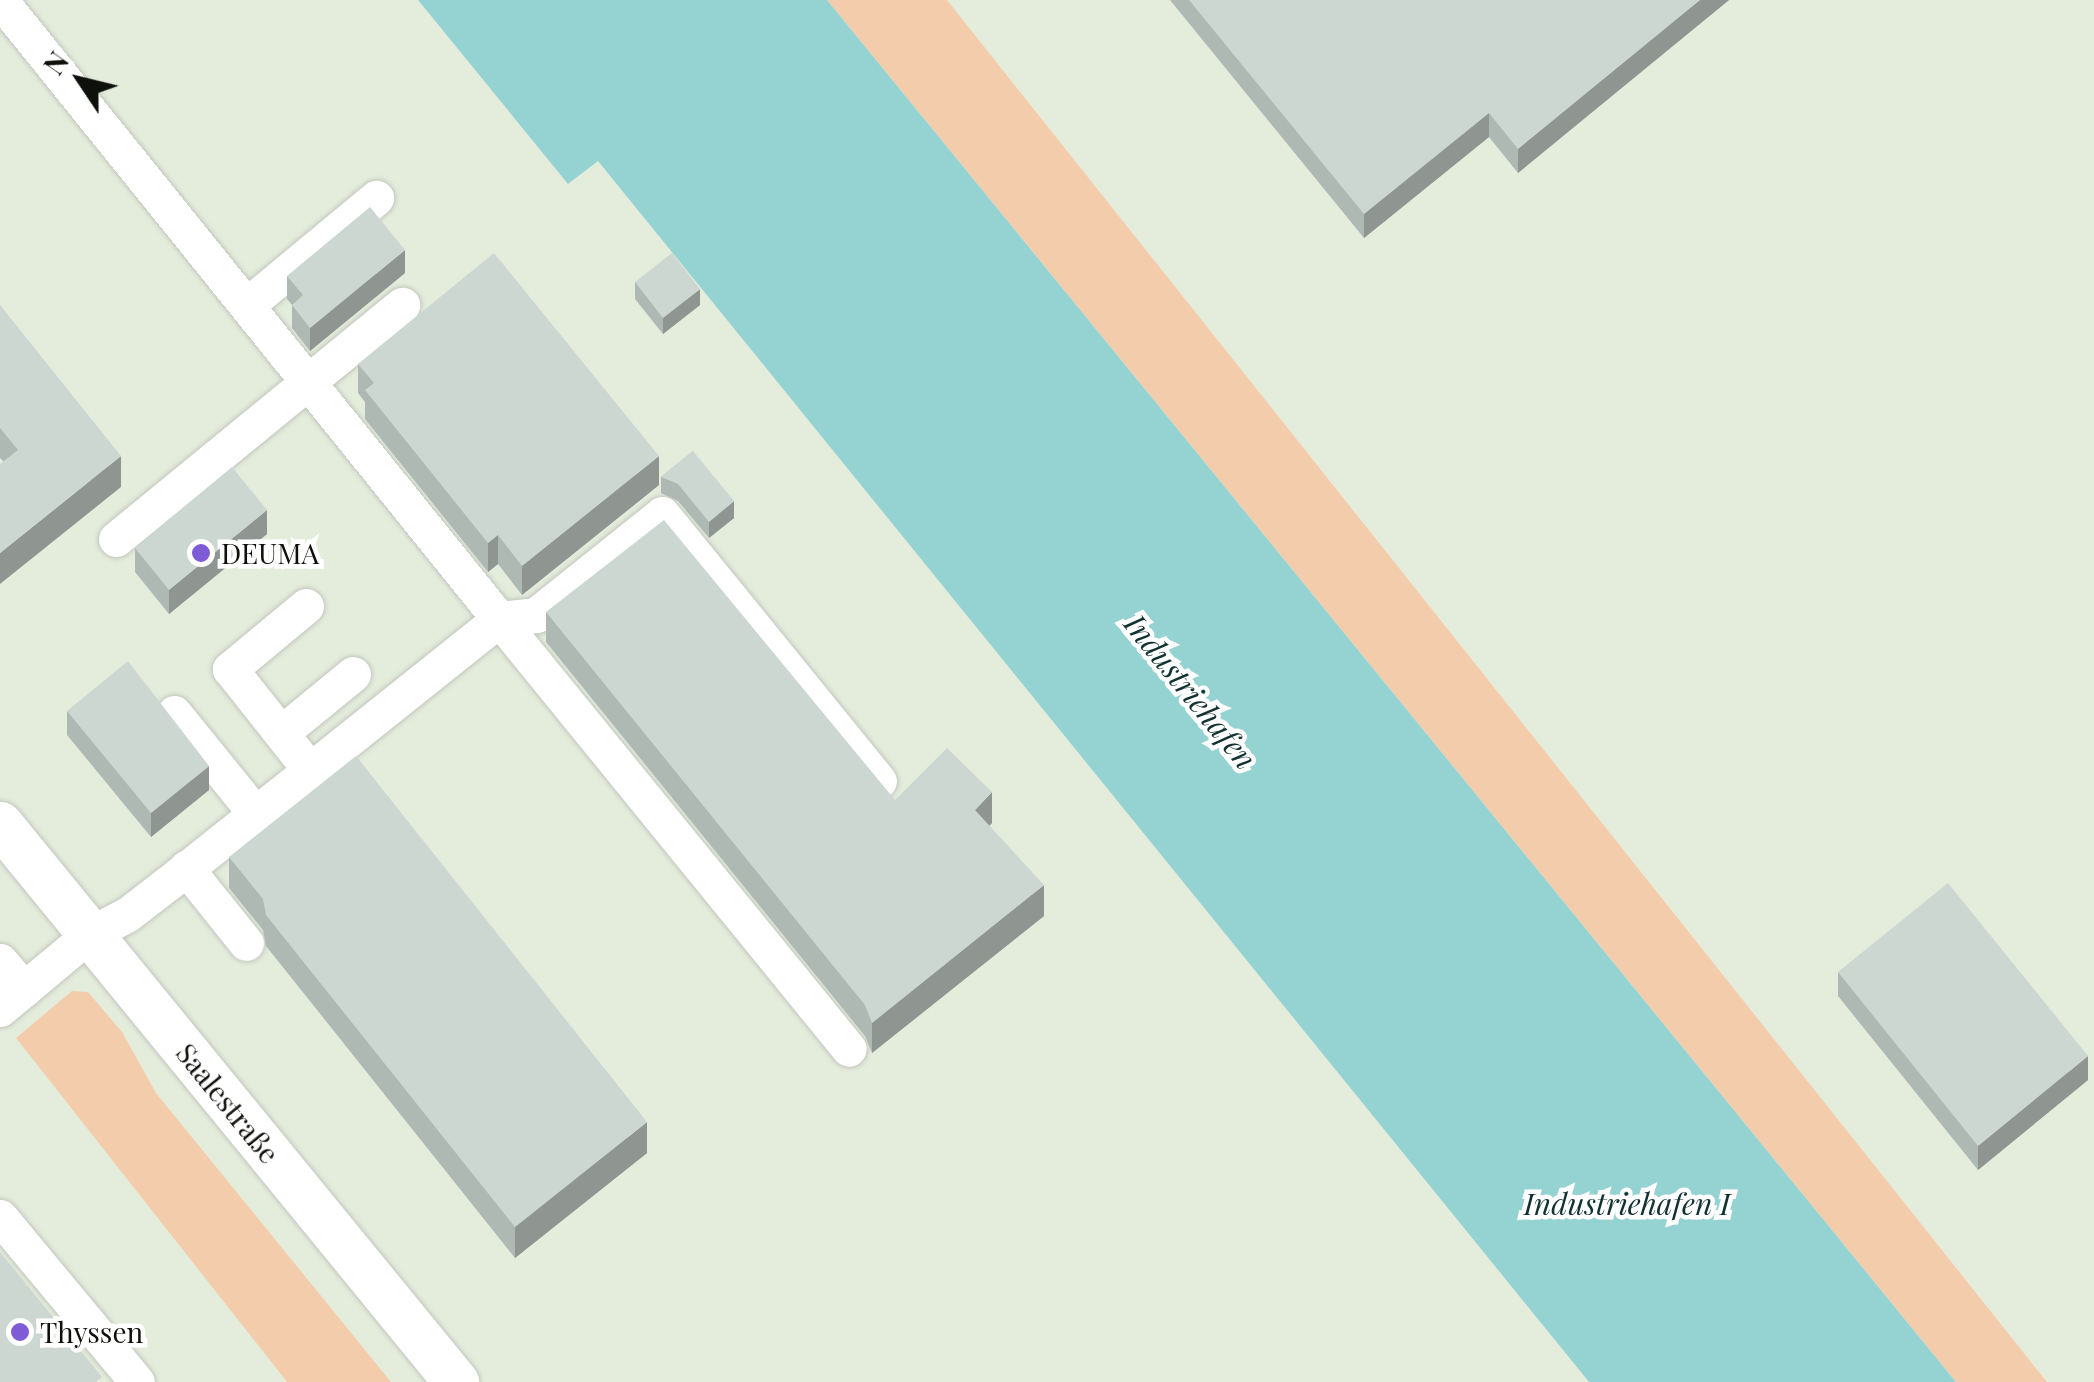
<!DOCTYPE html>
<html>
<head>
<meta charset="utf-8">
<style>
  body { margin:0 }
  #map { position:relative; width:2094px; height:1382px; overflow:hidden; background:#f0f5ec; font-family:"Playfair Display",serif }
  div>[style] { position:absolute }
  .built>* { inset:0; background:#e4ecdc }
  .green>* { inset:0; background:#f3cdab }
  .water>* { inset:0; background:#95d3d2 }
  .roads { filter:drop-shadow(0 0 2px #c2c7bd) drop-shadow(0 0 2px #c2c7bd) }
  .minor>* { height:35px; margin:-17.5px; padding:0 17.5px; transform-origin:17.5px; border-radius:17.5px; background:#fff }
  .major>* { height:45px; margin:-22.5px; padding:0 22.5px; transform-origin:22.5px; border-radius:22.5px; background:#fff }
  .wall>* { inset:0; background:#afb9b4 }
  .shaded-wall>* { inset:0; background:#8f9692 }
  .building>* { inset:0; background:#ccd7d1 }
  .dots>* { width:28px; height:28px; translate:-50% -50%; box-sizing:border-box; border:5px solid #fff; border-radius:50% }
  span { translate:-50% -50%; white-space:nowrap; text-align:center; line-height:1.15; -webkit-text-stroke:9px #fff; paint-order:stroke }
  .poi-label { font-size:28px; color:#0e100c }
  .left { translate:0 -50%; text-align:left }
  .street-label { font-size:28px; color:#0e100c }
  .water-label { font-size:30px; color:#123231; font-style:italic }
  .north { position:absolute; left:30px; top:30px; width:100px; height:100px; -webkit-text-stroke:8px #fff; paint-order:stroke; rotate:305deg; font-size:28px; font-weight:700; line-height:40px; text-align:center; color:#0e100c }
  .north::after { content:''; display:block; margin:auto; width:35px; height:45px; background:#0e100c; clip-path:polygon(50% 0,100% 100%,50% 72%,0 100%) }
</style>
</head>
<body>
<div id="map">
  <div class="built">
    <div style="clip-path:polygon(0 0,418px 0,568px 184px,598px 160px,1589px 1382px,0 1382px)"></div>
    <div style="clip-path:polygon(947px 0,2094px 0,2094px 1382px,2047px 1382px)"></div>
  </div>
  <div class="green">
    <div style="clip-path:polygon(827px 0,947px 0,2047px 1382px,1956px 1382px)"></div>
    <div style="clip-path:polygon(72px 991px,88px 992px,122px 1032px,156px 1093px,391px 1382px,287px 1382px,16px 1038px)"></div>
  </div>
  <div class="water">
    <div style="clip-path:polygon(418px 0,827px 0,1956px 1382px,1589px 1382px,598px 161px,568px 184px)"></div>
  </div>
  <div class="roads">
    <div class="minor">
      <div style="left:247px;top:305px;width:168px;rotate:-39.7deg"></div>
      <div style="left:116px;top:539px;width:370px;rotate:-39.3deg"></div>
      <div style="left:306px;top:606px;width:99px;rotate:140.3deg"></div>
      <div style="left:230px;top:669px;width:129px;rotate:51.6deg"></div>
      <div style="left:499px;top:619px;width:37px;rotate:-6deg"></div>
      <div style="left:536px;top:615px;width:161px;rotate:-38.7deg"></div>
      <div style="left:662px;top:514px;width:344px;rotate:50.9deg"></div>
      <div style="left:499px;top:619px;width:554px;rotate:50.86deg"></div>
      <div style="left:174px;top:713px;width:129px;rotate:51deg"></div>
      <div style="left:281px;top:733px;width:93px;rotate:-39.3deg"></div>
      <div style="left:186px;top:868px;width:96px;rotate:51.3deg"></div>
      <div style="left:0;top:961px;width:37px;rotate:49deg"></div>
      <div style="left:0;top:1009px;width:117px;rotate:-39.8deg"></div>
      <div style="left:90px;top:934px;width:43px;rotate:-27.8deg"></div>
      <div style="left:128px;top:914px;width:66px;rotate:-37.6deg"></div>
      <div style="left:180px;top:874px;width:408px;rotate:-38.6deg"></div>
      <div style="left:499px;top:619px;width:795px;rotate:-128.87deg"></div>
      <div style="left:0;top:1217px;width:214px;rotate:50.3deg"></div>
    </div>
    <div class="major">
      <div style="left:0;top:824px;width:721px;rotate:50.74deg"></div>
    </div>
  </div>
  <div class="wall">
    <div style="clip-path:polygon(1170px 0,1729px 0,1518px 173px,1489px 137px,1364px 238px)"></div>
    <div style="clip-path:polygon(405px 273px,310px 351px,292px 328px,292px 305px,287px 299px,287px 276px)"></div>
    <div style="clip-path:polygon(635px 282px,700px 305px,663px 334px,635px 299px)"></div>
    <div style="clip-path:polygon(0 305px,121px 487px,3px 461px,0 458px)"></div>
    <div style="clip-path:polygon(358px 364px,659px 485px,522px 595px,498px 564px,488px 572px,365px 419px,365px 402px,358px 393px)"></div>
    <div style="clip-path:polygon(693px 451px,734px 518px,709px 538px,678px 501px,661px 493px,661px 477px)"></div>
    <div style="clip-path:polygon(267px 534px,169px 614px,135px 572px,135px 548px)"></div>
    <div style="clip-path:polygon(546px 612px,895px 800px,992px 823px,989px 825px,1044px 916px,872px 1053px,865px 1036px,546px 642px)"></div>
    <div style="clip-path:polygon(67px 711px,209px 790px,151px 837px,67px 735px)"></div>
    <div style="clip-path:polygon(229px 857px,647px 1153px,515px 1258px,266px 946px,263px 930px,229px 888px)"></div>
    <div style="clip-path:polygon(1838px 972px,2088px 1080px,1978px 1170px,1838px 996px)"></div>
  </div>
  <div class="shaded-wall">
    <div style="clip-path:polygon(1700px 0,1729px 0,1518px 173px,1518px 149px)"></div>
    <div style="clip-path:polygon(1489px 113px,1489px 137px,1364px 238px,1364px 214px)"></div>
    <div style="clip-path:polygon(405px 250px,405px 273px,310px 351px,310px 328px)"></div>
    <div style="clip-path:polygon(700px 289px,700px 305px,663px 334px,663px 318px)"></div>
    <div style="clip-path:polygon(121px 456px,121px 487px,0 584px,0 553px)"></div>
    <div style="clip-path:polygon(659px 456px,659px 485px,522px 595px,522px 566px)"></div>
    <div style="clip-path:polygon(734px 501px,734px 518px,709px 538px,709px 522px)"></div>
    <div style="clip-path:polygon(267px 510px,267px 534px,169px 614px,169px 590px)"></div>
    <div style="clip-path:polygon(498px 535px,498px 564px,488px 572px,488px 543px)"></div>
    <div style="clip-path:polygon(209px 766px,209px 790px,151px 837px,151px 813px)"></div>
    <div style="clip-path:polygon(992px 792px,992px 823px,975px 841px,975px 810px)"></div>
    <div style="clip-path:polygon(1044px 885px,1044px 916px,872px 1053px,872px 1023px)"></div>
    <div style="clip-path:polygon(2088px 1056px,2088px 1080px,1978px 1170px,1978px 1146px)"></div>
    <div style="clip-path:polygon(647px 1122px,647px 1153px,515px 1258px,515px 1227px)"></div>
  </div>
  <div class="building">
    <div style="clip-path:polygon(1189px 0,1700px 0,1518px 149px,1489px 113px,1364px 214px)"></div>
    <div style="clip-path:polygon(370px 207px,405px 250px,310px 328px,292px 305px,303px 295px,287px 276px)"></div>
    <div style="clip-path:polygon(494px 253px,659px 456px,522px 566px,498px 535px,488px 543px,365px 390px,374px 383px,358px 364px)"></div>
    <div style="clip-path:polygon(672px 253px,700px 289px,663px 318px,635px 282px)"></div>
    <div style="clip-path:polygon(0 305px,121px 456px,0 553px,0 464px,18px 450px,0 428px)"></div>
    <div style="clip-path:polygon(693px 451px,734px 501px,709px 522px,678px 484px,661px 477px)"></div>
    <div style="clip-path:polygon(232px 467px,267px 510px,169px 590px,135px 548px)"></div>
    <div style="clip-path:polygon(664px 520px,895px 800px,947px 748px,992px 792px,975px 810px,1044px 885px,872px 1023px,865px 1005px,546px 612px)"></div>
    <div style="clip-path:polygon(128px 661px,209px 766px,151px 813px,67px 711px)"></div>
    <div style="clip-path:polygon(356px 756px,647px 1122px,515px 1227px,266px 915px,263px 899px,229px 857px)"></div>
    <div style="clip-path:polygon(1948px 883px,2088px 1056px,1978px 1146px,1838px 972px)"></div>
    <div style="clip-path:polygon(0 1252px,102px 1377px,96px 1382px,0 1382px)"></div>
  </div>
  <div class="dots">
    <div style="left:201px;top:553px;background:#7d5cd6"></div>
    <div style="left:20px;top:1332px;background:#7d5cd6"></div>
  </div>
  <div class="poi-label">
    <span class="left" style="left:221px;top:553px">DEUMA</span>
    <span class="left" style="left:40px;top:1332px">Thyssen</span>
  </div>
  <div class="street-label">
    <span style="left:228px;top:1103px;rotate:51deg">Saalestraße</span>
  </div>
  <div class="water-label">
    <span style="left:1191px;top:691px;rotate:51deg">Industriehafen</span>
    <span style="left:1627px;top:1203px">Industriehafen I</span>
  </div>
  <div class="north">N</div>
</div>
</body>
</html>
